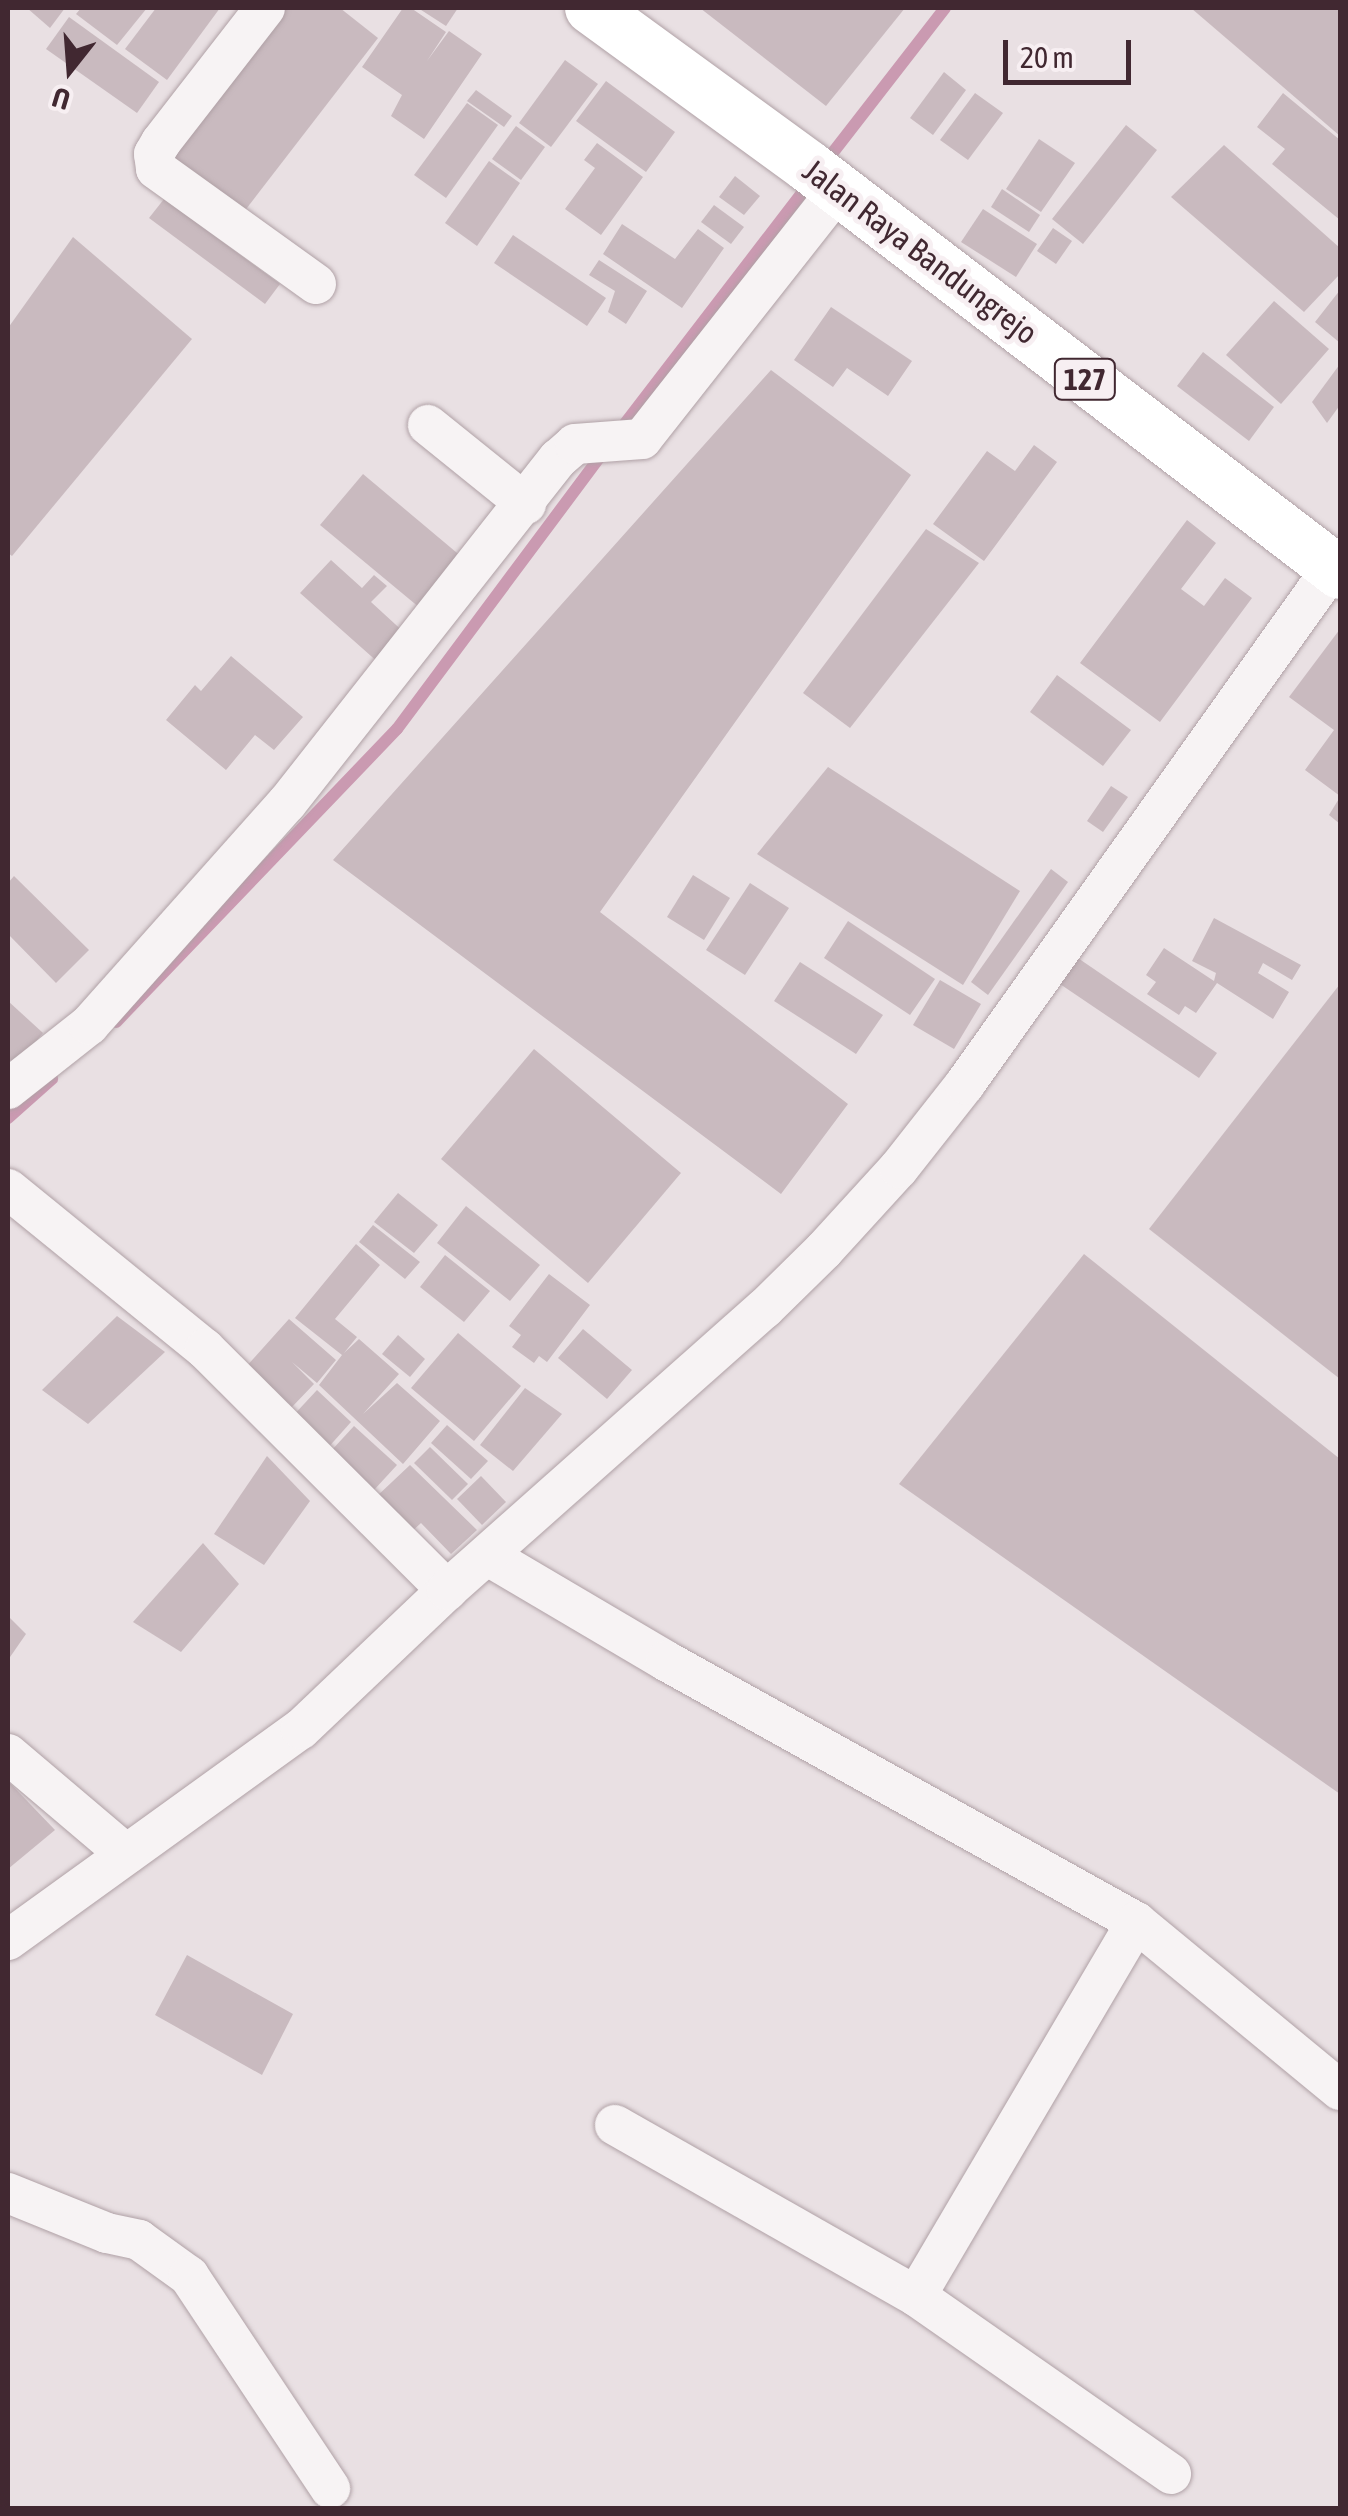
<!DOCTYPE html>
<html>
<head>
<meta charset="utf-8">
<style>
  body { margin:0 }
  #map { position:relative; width:1348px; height:2516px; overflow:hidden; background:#e9e0e3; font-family:"Asap Condensed",sans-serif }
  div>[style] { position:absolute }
  .stream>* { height:12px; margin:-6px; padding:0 6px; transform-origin:6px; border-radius:6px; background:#ca9ab1 }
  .building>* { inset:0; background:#c9babf }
  .roads { filter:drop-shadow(0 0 2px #b0a1a6) drop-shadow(0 0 2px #b0a1a6) }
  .minor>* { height:40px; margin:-20px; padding:0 20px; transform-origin:20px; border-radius:20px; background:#f7f3f4 }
  .major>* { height:52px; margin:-26px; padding:0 26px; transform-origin:26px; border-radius:26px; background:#fff }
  span { translate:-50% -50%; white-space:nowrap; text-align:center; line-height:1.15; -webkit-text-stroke:10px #f7eff2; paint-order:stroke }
  .shield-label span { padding:2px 8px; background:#f7eff2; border:2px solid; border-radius:8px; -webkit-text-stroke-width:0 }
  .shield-label { font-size:30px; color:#412831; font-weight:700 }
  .street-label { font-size:32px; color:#412831 }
  .frame { position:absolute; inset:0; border:10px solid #412831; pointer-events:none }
  .north { position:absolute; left:20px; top:20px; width:100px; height:100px; -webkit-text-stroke:8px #f7eff2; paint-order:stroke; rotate:197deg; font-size:28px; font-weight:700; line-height:40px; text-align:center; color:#412831 }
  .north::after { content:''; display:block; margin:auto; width:35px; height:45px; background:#412831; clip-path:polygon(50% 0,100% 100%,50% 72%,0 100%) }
  .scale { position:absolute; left:1003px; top:40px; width:128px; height:45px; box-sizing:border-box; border:5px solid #412831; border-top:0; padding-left:12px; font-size:30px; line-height:35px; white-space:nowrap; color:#412831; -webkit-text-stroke:8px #f7eff2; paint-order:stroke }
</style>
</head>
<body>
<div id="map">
  <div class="stream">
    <div style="left:824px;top:164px;width:197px;rotate:-52.2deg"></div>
    <div style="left:617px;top:434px;width:315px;rotate:-52.5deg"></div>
    <div style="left:116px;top:1022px;width:406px;rotate:-46.2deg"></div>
    <div style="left:397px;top:729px;width:348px;rotate:-53.3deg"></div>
    <div style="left:8px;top:1118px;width:59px;rotate:-41.6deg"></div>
  </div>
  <div class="building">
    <div style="clip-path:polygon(27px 8px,65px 8px,50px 28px)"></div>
    <div style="clip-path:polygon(81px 8px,147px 8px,117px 45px,76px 14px)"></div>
    <div style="clip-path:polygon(156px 8px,220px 8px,167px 80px,125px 49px)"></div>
    <div style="clip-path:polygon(279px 8px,340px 8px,378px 38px,243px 213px,171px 156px)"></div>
    <div style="clip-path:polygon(403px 8px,411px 8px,446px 32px,427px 61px,449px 31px,482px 54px,424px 139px,391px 116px,402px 95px,362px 67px)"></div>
    <div style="clip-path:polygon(418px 8px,458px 8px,446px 26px)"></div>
    <div style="clip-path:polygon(700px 8px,905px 8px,826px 106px)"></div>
    <div style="clip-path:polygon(1191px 8px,1340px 8px,1340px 136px)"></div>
    <div style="clip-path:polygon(69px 17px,159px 82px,137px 113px,46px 49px)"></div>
    <div style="clip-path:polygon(565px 60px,598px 84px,551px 147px,519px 123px)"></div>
    <div style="clip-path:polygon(944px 72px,966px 90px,933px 135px,910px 118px)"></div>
    <div style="clip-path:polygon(606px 81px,675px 132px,646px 172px,576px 121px)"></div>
    <div style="clip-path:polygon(476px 90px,512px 116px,504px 127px,467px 101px)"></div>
    <div style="clip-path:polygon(975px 93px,1003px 113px,968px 160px,940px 140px)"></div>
    <div style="clip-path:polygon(1283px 93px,1340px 140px,1340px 220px,1272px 164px,1285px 149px,1257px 127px)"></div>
    <div style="clip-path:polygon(467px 103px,498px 125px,446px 198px,414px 175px)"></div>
    <div style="clip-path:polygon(1126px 125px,1157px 150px,1083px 244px,1052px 219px)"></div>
    <div style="clip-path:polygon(516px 126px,545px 147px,521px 180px,492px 159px)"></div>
    <div style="clip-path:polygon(1039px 139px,1075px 163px,1041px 212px,1006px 189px)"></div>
    <div style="clip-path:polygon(597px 143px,643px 177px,601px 235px,565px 209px,595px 168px,584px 160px)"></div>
    <div style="clip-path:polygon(1224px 145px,1340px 248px,1340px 274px,1304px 312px,1171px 197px)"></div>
    <div style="clip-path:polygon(489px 161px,520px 183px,477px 246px,445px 223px)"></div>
    <div style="clip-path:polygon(735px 176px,760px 196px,744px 215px,719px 197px)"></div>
    <div style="clip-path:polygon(1002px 189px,1040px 215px,1029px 232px,991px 207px)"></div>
    <div style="clip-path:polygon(164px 199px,280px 284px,265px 304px,149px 218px)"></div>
    <div style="clip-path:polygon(714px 205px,744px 227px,731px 244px,701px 222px)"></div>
    <div style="clip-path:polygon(983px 209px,1037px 244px,1016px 277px,961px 242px)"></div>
    <div style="clip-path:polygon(622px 224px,675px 259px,698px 229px,724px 248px,682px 308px,603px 254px)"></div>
    <div style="clip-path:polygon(1053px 228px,1072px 241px,1056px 264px,1037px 251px)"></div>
    <div style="clip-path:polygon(513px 235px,606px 298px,587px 326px,494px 263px)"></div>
    <div style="clip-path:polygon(73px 237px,192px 339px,12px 556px,8px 553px,8px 328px)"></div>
    <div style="clip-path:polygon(599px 260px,647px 291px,626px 324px,608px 312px,615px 291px,589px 275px)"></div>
    <div style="clip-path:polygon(1340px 290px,1340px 343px,1315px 322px)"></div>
    <div style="clip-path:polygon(1274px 301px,1329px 349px,1281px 404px,1226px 355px)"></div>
    <div style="clip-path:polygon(831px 307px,912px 361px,888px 396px,847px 368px,833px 387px,794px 360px)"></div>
    <div style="clip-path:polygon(1203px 352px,1274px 407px,1249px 441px,1177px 386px)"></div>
    <div style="clip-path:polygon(1340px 364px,1340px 405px,1327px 423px,1312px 402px)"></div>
    <div style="clip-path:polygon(771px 370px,911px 475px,600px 912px,848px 1104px,781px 1194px,333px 860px)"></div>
    <div style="clip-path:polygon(1034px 445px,1057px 462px,984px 561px,933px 524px,987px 451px,1015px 471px)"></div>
    <div style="clip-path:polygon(363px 474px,469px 563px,426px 613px,320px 525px)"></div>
    <div style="clip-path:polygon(1187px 520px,1216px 543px,1181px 589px,1204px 606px,1225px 578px,1252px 598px,1160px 722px,1080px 663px)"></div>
    <div style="clip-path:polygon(926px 529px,979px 563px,850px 728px,803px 693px)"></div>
    <div style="clip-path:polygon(331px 560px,362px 588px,374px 575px,387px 586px,371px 602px,407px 635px,380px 664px,300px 593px)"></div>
    <div style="clip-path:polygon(1340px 629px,1340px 796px,1305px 770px,1334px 730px,1289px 697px)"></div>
    <div style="clip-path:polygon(231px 656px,303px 717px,274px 750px,255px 735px,226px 770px,166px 720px,195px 685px,201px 691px)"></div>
    <div style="clip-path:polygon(1057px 675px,1131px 730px,1103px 766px,1030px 712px)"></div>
    <div style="clip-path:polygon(828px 767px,1020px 891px,963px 985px,757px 854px)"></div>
    <div style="clip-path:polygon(1111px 786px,1128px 797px,1103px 832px,1087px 821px)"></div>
    <div style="clip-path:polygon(1340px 797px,1340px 824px,1329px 815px)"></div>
    <div style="clip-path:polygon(1051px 869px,1068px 882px,988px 995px,971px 982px)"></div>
    <div style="clip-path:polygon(693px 875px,730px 898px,704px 940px,667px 917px)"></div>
    <div style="clip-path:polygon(14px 876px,89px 950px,56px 983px,8px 934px,8px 883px)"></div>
    <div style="clip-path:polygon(750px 883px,789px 908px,745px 975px,706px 950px)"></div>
    <div style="clip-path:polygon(1214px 918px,1301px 965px,1292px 980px,1263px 963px,1258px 973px,1289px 992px,1273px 1019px,1217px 983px,1196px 1013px,1185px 1006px,1179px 1015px,1147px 994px,1156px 982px,1146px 975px,1164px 948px,1214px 981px,1216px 973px,1192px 961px)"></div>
    <div style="clip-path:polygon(848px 921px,935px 979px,910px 1015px,824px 958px)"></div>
    <div style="clip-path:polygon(1072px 954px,1217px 1053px,1199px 1078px,1054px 980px)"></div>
    <div style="clip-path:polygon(800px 962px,883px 1015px,856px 1054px,774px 1001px)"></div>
    <div style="clip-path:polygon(940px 980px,981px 1004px,954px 1049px,913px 1025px)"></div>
    <div style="clip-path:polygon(1340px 984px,1340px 1379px,1149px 1229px)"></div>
    <div style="clip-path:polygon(8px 1001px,43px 1033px,16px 1065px,8px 1058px)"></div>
    <div style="clip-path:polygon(534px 1049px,681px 1173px,588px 1283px,441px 1159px)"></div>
    <div style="clip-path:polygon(398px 1193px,438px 1225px,414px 1253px,374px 1222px)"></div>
    <div style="clip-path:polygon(466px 1206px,540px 1265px,510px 1301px,437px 1243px)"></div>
    <div style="clip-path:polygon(373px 1225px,420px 1262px,405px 1279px,359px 1242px)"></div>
    <div style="clip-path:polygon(356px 1244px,380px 1265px,335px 1319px,357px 1337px,344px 1353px,359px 1339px,399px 1374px,363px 1414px,397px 1383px,440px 1421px,403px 1464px,319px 1385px,342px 1355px,295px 1318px)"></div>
    <div style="clip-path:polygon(1084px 1254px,1340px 1459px,1340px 1794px,899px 1484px)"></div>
    <div style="clip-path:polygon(445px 1255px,490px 1291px,464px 1322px,420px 1287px)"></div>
    <div style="clip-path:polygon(549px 1274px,590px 1305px,547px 1362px,539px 1356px,534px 1363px,512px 1347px,521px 1335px,509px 1326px)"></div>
    <div style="clip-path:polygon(117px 1316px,165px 1352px,88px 1424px,42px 1390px)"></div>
    <div style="clip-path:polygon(289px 1319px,336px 1360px,317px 1383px,292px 1362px,314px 1384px,291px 1408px,245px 1368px)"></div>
    <div style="clip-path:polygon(583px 1329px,632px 1370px,607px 1399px,558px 1358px)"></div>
    <div style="clip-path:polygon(458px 1333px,521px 1386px,474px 1441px,411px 1388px)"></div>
    <div style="clip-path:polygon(398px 1335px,425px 1359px,410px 1377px,382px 1354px)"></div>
    <div style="clip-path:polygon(525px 1388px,562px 1414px,513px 1471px,480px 1445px)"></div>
    <div style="clip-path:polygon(317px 1390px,351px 1422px,326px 1450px,291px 1418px)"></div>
    <div style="clip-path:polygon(447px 1425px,488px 1461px,471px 1479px,431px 1443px)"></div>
    <div style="clip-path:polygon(354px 1426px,397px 1465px,374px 1490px,331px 1451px)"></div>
    <div style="clip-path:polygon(430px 1447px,468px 1484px,452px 1500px,414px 1463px)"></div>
    <div style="clip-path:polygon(267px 1456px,310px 1501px,264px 1565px,214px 1534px)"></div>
    <div style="clip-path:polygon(410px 1465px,477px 1530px,451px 1554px,421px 1523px,409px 1534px,375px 1498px)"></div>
    <div style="clip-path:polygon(481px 1476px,506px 1502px,482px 1525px,457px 1499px)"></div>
    <div style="clip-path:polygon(203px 1543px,239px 1584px,181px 1652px,133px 1622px)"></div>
    <div style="clip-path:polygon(8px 1616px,26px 1634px,8px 1660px)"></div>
    <div style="clip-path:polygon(8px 1781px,55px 1830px,8px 1869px)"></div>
    <div style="clip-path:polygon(187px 1955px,293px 2014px,262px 2075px,155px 2015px)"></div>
  </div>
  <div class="roads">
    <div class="minor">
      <div style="left:265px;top:8px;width:170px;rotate:127.8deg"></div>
      <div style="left:161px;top:142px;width:14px;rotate:120deg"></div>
      <div style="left:154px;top:154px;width:15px;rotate:82deg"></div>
      <div style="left:156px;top:169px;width:197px;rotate:35.7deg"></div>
      <div style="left:428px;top:425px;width:126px;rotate:38.9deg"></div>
      <div style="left:8px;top:1089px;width:103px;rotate:-38.3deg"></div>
      <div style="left:89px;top:1025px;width:297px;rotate:-48.3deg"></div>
      <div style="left:287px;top:803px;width:438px;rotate:-51.8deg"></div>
      <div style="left:558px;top:459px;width:23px;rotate:-41deg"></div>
      <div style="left:575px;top:444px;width:67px;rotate:-4.3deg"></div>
      <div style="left:642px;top:439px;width:317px;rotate:-51.8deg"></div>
      <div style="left:8px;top:1189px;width:254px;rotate:39.1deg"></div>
      <div style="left:205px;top:1349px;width:342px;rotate:44.9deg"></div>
      <div style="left:488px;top:1556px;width:207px;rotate:30.5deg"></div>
      <div style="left:666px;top:1661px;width:538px;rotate:29.04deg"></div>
      <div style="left:1136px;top:1922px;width:264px;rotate:39.5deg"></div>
      <div style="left:8px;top:1754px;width:155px;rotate:40.3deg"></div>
      <div style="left:8px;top:1940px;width:361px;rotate:-35.8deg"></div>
      <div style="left:301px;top:1729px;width:202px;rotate:-43.6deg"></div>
      <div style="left:447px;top:1590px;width:424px;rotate:-41.6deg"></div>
      <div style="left:764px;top:1309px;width:84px;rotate:-44.5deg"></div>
      <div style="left:824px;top:1250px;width:111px;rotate:-47.6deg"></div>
      <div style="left:899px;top:1168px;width:107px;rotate:-51.8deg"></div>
      <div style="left:965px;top:1084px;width:635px;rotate:-54.56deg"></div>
      <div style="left:615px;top:2125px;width:346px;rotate:29.6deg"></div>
      <div style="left:916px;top:2296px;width:311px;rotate:34.9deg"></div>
      <div style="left:8px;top:2193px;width:107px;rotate:22deg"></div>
      <div style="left:107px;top:2233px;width:33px;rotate:12deg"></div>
      <div style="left:139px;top:2240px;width:62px;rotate:35.8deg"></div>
      <div style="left:189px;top:2276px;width:255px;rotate:56.4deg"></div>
      <div style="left:916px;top:2296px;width:434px;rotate:-59.5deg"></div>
    </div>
    <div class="major">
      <div style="left:591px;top:8px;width:270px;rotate:36.1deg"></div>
      <div style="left:809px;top:167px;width:668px;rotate:37.4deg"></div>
    </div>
  </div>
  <div class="shield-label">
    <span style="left:1085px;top:379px">127</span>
  </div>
  <div class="street-label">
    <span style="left:920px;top:252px;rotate:37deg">Jalan Raya Bandungrejo</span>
  </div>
  <div class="frame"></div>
  <div class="north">U</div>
  <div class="scale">20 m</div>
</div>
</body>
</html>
